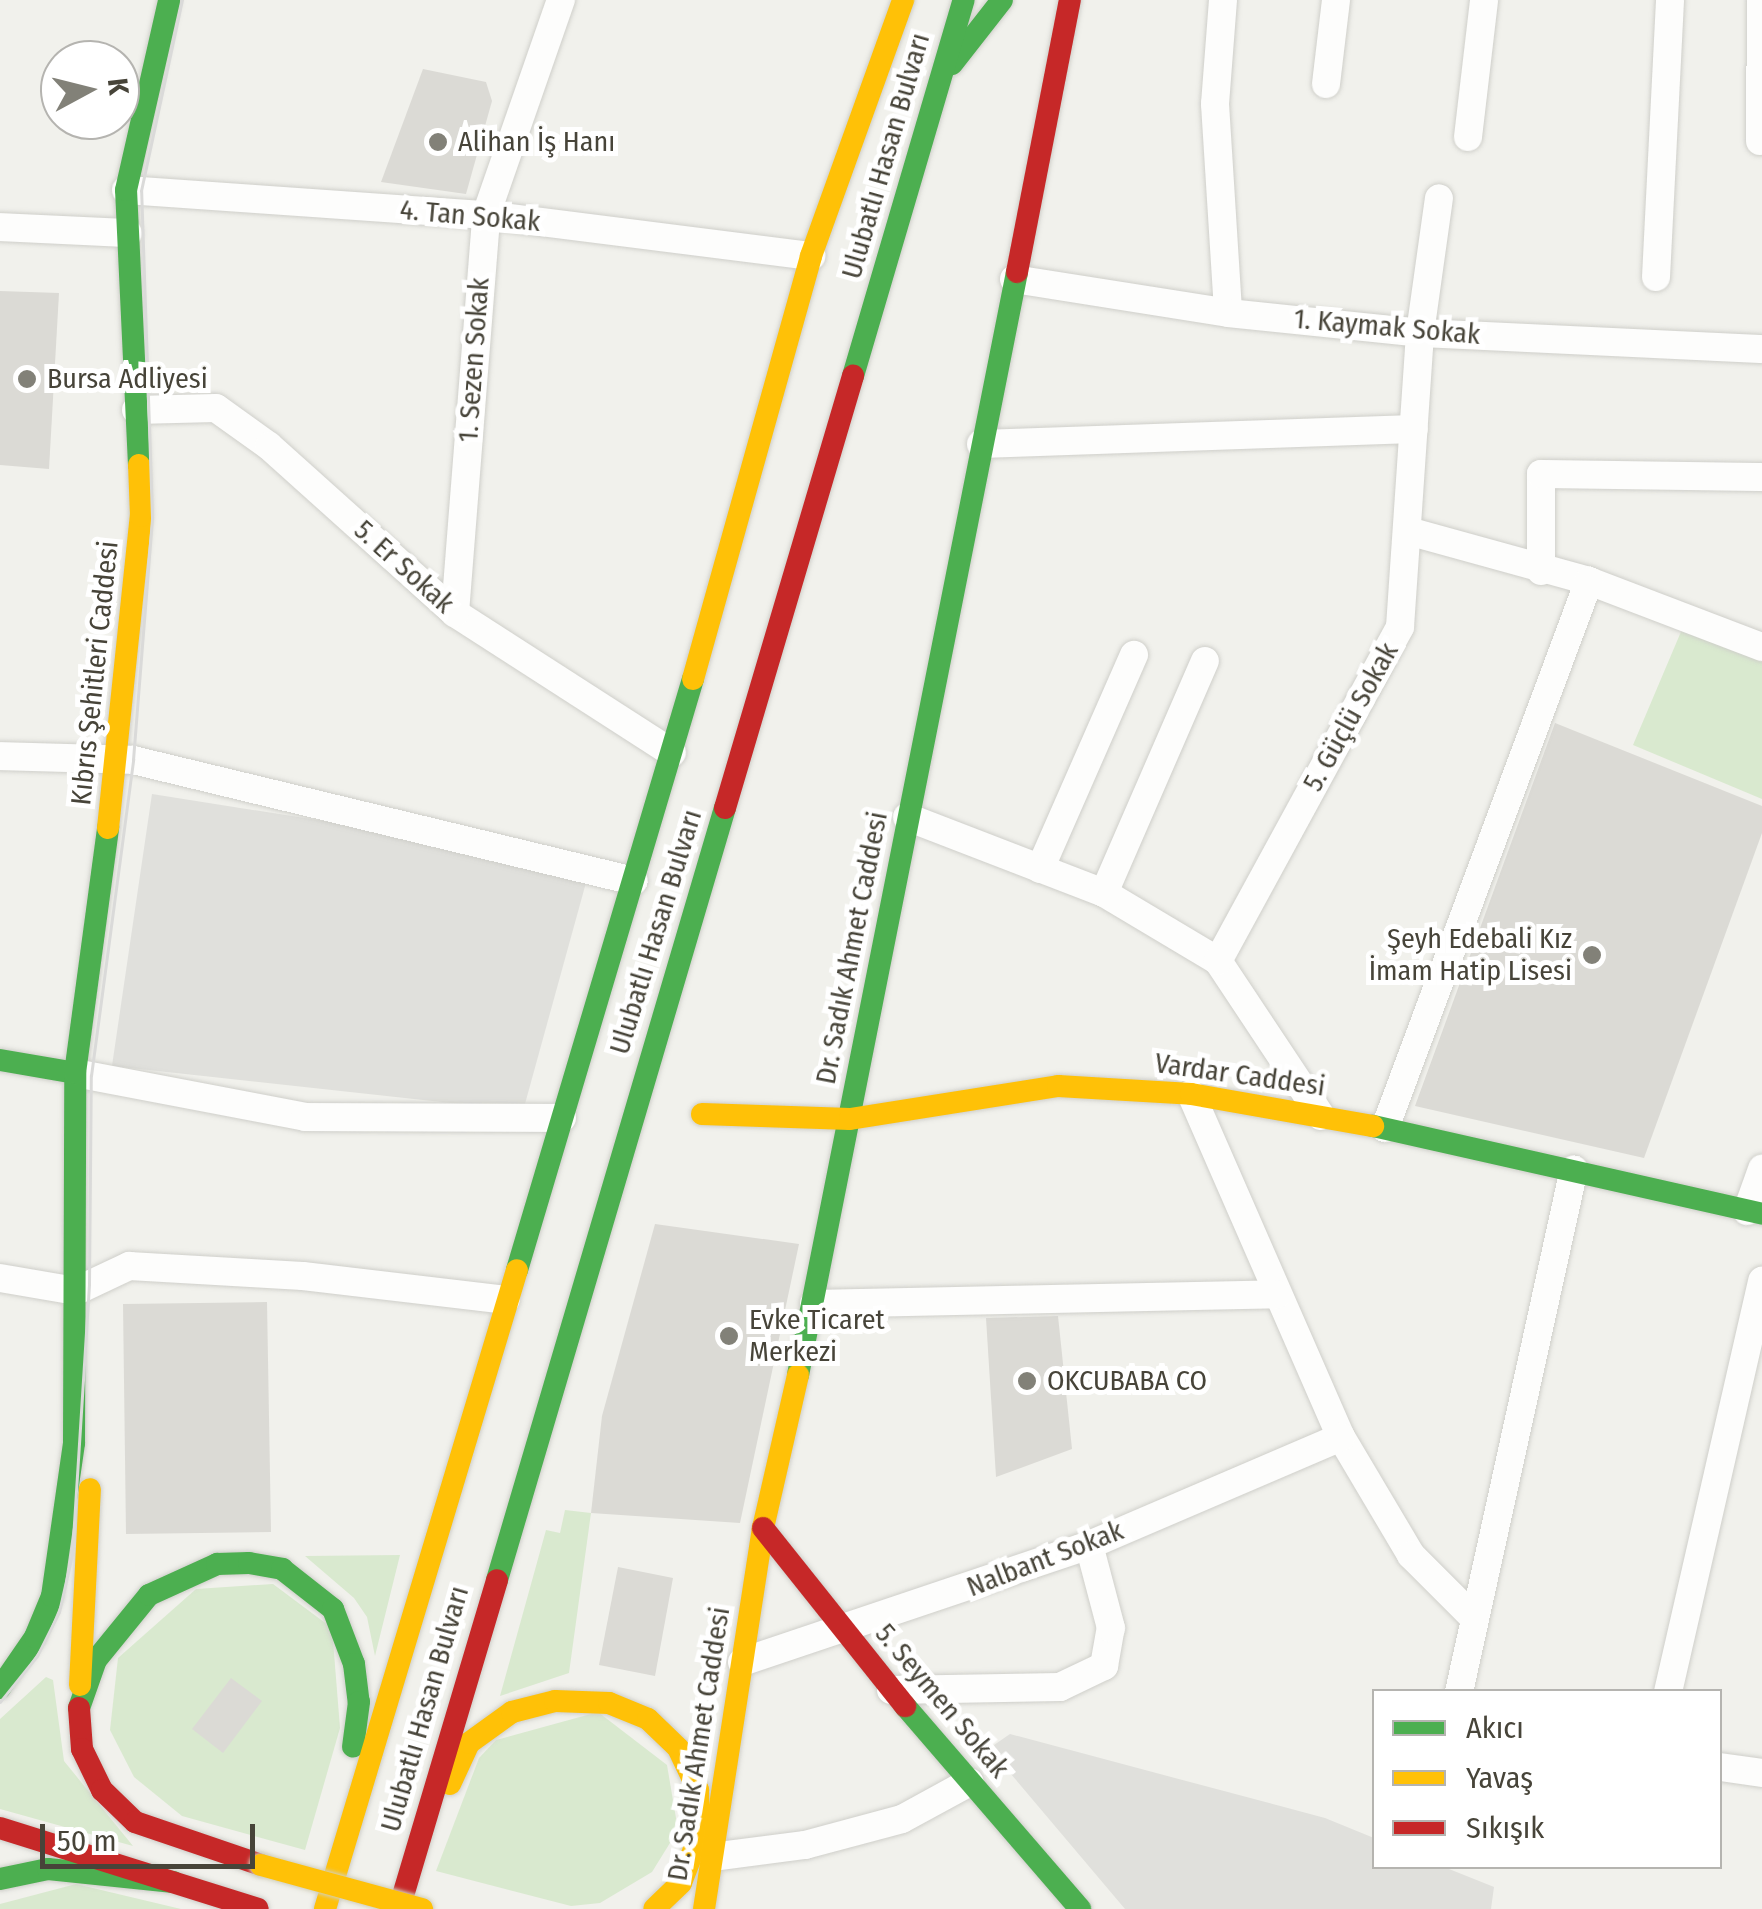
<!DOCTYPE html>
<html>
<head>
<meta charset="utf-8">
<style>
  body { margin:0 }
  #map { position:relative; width:1762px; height:1909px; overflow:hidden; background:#f1f1ec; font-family:"Fira Sans Condensed",sans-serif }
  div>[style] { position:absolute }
  .green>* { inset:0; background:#d9e9cf }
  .parking>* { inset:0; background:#e0e0dc }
  .building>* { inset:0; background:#dbdad5 }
  .roads { filter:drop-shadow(0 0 2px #cfcfca) drop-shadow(0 0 2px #cfcfca) }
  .street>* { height:28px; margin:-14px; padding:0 14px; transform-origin:14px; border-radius:14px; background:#fdfdfc }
  .fast>* { height:22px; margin:-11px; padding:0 11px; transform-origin:11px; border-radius:11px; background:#4caf50 }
  .slow>* { height:22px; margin:-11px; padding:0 11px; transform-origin:11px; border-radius:11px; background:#ffc107 }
  .jam>* { height:22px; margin:-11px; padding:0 11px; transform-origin:11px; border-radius:11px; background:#c62828 }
  .tram>* { height:2.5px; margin:-1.25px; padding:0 1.25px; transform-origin:1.25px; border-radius:1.25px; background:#dadad9 }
  .bridges { filter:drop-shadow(0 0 2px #d2d0bc) drop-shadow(0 0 2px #d2d0bc) }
  .slow-bridge>* { height:22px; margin:-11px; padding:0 11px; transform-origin:11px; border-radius:11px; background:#ffc107 }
  .dots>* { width:28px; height:28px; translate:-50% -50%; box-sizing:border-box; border:5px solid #fff; border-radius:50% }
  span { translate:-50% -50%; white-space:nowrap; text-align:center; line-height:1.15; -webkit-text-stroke:10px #fff; paint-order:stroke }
  .poi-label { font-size:28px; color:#474439 }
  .left { translate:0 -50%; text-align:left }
  .right { translate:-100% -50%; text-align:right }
  .street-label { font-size:28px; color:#474439 }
  .legend { position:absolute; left:1372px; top:1689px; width:350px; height:180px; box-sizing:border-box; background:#fff; border:2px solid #b5b4b0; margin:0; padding:12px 18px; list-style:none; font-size:30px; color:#474439 }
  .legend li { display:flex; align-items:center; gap:20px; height:50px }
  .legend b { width:50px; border:2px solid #b5b4b0 }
  .north { position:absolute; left:40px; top:40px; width:100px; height:100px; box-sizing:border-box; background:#fff; border:2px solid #b5b4b0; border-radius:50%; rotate:83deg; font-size:28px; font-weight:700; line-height:40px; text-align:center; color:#474439 }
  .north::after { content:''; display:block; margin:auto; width:35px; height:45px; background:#828178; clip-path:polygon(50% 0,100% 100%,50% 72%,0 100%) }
  .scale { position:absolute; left:40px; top:1824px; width:215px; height:45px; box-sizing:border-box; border:5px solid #474439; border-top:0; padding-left:12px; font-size:30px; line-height:35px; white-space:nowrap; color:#474439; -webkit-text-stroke:8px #fff; paint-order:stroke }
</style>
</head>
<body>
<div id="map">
  <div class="green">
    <div style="clip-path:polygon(1683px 627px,1762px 659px,1762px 799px,1633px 745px)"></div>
    <div style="clip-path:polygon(565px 1510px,591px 1513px,569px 1673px,500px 1696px,546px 1530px,560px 1533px)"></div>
    <div style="clip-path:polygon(400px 1555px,375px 1656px,367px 1617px,354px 1598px,305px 1556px)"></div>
    <div style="clip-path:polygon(273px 1584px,332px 1628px,340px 1728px,305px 1850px,182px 1816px,134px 1777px,110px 1730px,118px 1658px,196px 1589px)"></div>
    <div style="clip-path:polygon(46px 1677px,53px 1680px,64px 1761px,133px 1846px,0 1809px,0 1719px)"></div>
    <div style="clip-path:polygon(598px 1712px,667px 1765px,678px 1830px,652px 1872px,600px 1903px,571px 1906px,436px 1871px,479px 1758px,496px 1740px)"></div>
    <div style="clip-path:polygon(76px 1884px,181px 1909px,0 1909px,0 1904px)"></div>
  </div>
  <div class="parking">
    <div style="clip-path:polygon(152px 794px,393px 832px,587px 879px,523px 1111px,112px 1066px)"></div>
    <div style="clip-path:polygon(1010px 1734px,1325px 1818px,1374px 1838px,1374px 1866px,1444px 1867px,1494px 1887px,1491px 1909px,1125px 1909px,1000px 1761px,994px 1745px)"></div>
  </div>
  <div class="building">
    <div style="clip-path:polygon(423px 69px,486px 82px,492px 101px,466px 194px,381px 182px)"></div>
    <div style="clip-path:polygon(0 291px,59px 293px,49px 469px,0 465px)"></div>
    <div style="clip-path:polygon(1555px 723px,1762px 806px,1762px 833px,1644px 1158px,1415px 1106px)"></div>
    <div style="clip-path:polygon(655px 1224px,799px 1244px,740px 1523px,591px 1513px,602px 1416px)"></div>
    <div style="clip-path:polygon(267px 1302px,271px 1532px,126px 1534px,123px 1304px)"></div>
    <div style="clip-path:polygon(1058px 1316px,1072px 1449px,996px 1477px,986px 1318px)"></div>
    <div style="clip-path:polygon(618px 1567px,673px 1578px,655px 1676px,599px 1665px)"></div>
    <div style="clip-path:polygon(231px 1678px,262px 1701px,223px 1753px,192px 1729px)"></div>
  </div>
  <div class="roads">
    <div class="street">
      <div style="left:1223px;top:0;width:104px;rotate:94.4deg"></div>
      <div style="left:1215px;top:104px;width:209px;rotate:86.4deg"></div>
      <div style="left:1326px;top:84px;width:85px;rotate:-83.2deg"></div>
      <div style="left:1468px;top:137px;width:138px;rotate:-83.3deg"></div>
      <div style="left:1760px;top:141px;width:141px;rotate:-89.6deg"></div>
      <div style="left:126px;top:190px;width:361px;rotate:4deg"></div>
      <div style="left:486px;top:215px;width:328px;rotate:7.2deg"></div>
      <div style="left:0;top:227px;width:128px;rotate:2.7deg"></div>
      <div style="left:1656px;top:277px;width:277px;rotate:-87.1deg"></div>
      <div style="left:1014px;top:279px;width:217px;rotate:9deg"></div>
      <div style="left:1228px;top:313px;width:193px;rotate:5.9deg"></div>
      <div style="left:1420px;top:333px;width:342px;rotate:2.7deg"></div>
      <div style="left:136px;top:410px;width:80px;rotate:-1.4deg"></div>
      <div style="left:216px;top:408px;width:65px;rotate:35.6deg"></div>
      <div style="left:269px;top:446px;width:250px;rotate:41.9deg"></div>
      <div style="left:455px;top:613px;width:258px;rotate:32.8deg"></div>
      <div style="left:981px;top:444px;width:433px;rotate:-2deg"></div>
      <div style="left:1408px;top:531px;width:188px;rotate:15.4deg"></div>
      <div style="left:1589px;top:581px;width:185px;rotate:20.9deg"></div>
      <div style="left:1541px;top:571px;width:97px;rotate:-90deg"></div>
      <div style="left:1541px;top:474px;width:221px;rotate:0.8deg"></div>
      <div style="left:455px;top:613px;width:399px;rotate:-85.5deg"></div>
      <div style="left:486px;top:215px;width:228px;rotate:-70.8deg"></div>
      <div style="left:0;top:756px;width:133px;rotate:1.7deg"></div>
      <div style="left:133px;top:760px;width:515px;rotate:13.58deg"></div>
      <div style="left:907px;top:817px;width:211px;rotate:21.1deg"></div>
      <div style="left:1104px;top:893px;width:133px;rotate:30.8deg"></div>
      <div style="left:1218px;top:961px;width:186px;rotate:56.4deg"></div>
      <div style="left:1040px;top:869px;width:234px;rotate:-66.3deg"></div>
      <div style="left:1104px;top:893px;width:253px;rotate:-66.5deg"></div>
      <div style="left:1218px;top:961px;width:380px;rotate:-61.4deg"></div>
      <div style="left:1400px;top:627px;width:295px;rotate:-86.1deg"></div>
      <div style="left:1420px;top:333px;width:136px;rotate:-82deg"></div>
      <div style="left:75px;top:1073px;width:234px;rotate:10.8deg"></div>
      <div style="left:305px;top:1117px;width:257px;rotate:0.2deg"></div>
      <div style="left:1191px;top:1094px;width:374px;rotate:66.4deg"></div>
      <div style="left:1341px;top:1437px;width:137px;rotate:59.3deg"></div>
      <div style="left:1411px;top:1555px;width:89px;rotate:45deg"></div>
      <div style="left:1385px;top:1128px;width:584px;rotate:-69.55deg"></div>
      <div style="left:1747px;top:1211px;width:45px;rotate:-70.3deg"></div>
      <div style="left:0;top:1278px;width:77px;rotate:9.7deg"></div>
      <div style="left:76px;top:1291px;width:59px;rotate:-25.3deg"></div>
      <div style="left:129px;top:1266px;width:174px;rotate:3.3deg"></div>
      <div style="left:303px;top:1276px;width:204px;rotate:6.7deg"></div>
      <div style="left:814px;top:1304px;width:463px;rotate:-1.2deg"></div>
      <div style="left:742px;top:1662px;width:366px;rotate:-18.6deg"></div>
      <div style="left:1089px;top:1545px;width:274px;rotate:-23.2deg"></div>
      <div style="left:891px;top:1690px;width:169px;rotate:-1deg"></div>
      <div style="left:1060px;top:1687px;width:49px;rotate:-25.5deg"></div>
      <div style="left:1104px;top:1666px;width:39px;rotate:-80deg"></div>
      <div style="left:1111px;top:1628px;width:86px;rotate:-104.8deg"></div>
      <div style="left:1459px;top:1692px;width:535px;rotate:-77.6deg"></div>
      <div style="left:1668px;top:1692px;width:422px;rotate:-77.1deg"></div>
      <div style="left:1720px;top:1767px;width:42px;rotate:8.1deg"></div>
      <div style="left:712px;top:1857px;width:94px;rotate:-7.4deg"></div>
      <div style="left:805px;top:1845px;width:100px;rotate:-15deg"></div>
      <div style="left:902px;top:1819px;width:77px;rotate:-28.6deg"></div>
    </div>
    <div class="fast">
      <div style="left:952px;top:64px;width:81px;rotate:-52deg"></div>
      <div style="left:853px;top:376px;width:392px;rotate:-73.6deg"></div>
      <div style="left:139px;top:465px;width:275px;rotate:-92.7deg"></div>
      <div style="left:126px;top:190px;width:195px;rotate:-77.2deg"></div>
      <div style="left:0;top:1060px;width:76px;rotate:9.8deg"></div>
      <div style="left:1373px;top:1126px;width:399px;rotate:12.7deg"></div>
      <div style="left:517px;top:1270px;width:617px;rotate:-73.42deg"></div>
      <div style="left:798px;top:1375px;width:1125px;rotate:-78.77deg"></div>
      <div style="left:497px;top:1580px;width:805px;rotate:-73.55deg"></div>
      <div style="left:0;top:1688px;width:62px;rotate:-55.5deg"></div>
      <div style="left:35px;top:1637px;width:44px;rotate:-67.5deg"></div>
      <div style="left:52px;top:1596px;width:155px;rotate:-81.8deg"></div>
      <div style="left:74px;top:1443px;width:370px;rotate:-89.8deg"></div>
      <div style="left:75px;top:1073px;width:247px;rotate:-82.3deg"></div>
      <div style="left:905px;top:1706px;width:268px;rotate:49.2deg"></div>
      <div style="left:79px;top:1708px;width:51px;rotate:-70.5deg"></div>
      <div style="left:96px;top:1660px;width:84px;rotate:-50.8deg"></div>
      <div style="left:149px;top:1595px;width:75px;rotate:-24.5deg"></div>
      <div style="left:217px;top:1564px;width:32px;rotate:-2deg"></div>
      <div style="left:249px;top:1563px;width:34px;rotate:10deg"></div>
      <div style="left:282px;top:1569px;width:65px;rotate:38.1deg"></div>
      <div style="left:333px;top:1609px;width:59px;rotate:69.1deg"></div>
      <div style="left:354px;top:1664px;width:38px;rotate:83deg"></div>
      <div style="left:359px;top:1702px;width:45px;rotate:97.6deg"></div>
      <div style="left:0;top:1879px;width:49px;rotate:-11.8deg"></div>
      <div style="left:48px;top:1869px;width:126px;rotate:5.9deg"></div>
    </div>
    <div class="slow">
      <div style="left:693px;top:679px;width:439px;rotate:-74.4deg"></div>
      <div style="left:811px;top:256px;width:272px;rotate:-70.2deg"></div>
      <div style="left:108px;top:828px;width:314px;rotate:-84deg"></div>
      <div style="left:141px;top:516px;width:51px;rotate:-92.2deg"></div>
      <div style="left:702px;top:1114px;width:148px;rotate:1.9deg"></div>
      <div style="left:850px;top:1119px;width:211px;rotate:-9deg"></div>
      <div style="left:1058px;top:1086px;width:133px;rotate:3.4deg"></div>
      <div style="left:1191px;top:1094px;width:185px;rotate:10deg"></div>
      <div style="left:80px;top:1685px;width:196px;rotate:-87.1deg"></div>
      <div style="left:450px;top:1784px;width:45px;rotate:-65.1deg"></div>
      <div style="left:469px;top:1743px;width:53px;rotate:-35.8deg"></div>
      <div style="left:512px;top:1712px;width:44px;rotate:-14.3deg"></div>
      <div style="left:555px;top:1701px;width:54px;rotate:2.1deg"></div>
      <div style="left:609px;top:1703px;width:42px;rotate:22.3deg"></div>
      <div style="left:648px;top:1719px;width:42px;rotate:44deg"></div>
      <div style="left:678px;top:1748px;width:47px;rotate:64.5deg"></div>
      <div style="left:698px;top:1790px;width:46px;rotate:88.8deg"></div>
      <div style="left:699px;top:1836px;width:50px;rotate:111deg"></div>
      <div style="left:681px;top:1883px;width:37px;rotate:136deg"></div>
      <div style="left:325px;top:1909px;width:667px;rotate:-73.28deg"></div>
      <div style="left:704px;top:1909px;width:386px;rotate:-81.2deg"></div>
      <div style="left:763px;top:1528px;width:157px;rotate:-77.1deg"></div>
    </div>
    <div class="jam">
      <div style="left:1017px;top:272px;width:277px;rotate:-79deg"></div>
      <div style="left:725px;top:808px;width:451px;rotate:-73.5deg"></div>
      <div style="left:763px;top:1528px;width:228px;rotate:51.4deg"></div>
      <div style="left:79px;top:1708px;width:41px;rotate:85.8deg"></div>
      <div style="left:82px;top:1749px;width:46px;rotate:64deg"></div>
      <div style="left:102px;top:1790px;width:46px;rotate:44.1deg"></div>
      <div style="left:135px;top:1822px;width:133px;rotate:18.8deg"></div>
      <div style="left:0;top:1828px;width:270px;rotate:17.4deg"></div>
      <div style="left:399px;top:1909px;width:343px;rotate:-73.4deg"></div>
    </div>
  </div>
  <div class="tram">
    <div style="left:0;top:1702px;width:59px;rotate:-51.2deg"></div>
    <div style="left:37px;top:1656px;width:49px;rotate:-63.4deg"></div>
    <div style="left:59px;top:1612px;width:58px;rotate:-77.2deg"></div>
    <div style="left:72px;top:1555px;width:271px;rotate:-86.4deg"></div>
    <div style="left:89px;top:1285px;width:209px;rotate:-89.5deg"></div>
    <div style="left:91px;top:1076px;width:319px;rotate:-82.4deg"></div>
    <div style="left:133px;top:760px;width:243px;rotate:-85.5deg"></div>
    <div style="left:152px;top:518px;width:327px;rotate:-91.9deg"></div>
    <div style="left:141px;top:191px;width:195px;rotate:-77.9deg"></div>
  </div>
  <div class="bridges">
    <div class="slow-bridge">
      <div style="left:261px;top:1865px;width:167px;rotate:15.3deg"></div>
    </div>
  </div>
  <div class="dots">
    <div style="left:438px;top:142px;background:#828178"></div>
    <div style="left:27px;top:379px;background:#828178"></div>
    <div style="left:1592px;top:955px;background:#828178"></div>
    <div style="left:729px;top:1336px;background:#828178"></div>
    <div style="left:1027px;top:1381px;background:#828178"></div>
  </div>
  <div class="poi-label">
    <span class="left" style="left:458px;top:142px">Alihan İş Hanı</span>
    <span class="left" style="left:47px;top:379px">Bursa Adliyesi</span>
    <span class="right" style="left:1572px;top:955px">Şeyh Edebali Kız<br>İmam Hatip Lisesi</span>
    <span class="left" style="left:749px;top:1336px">Evke Ticaret<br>Merkezi</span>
    <span class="left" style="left:1047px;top:1381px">OKCUBABA CO</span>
  </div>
  <div class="street-label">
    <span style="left:886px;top:156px;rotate:-74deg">Ulubatlı Hasan Bulvarı</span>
    <span style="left:470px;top:216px;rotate:5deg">4. Tan Sokak</span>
    <span style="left:1387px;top:327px;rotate:5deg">1. Kaymak Sokak</span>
    <span style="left:474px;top:360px;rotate:-86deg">1. Sezen Sokak</span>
    <span style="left:404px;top:567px;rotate:42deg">5. Er Sokak</span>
    <span style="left:95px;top:673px;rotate:-84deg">Kıbrıs Şehitleri Caddesi</span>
    <span style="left:1351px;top:717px;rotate:-61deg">5. Güçlü Sokak</span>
    <span style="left:656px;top:932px;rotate:-73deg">Ulubatlı Hasan Bulvarı</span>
    <span style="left:852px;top:948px;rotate:-79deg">Dr. Sadık Ahmet Caddesi</span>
    <span style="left:1240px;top:1075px;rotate:8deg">Vardar Caddesi</span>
    <span style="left:1045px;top:1559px;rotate:-21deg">Nalbant Sokak</span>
    <span style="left:942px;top:1701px;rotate:50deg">5. Seymen Sokak</span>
    <span style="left:425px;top:1709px;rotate:-74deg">Ulubatlı Hasan Bulvarı</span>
    <span style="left:699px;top:1744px;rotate:-81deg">Dr. Sadık Ahmet Caddesi</span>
  </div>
  <ul class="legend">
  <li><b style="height:12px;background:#4caf50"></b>Akıcı</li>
  <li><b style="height:12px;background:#ffc107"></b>Yavaş</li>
  <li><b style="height:12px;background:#c62828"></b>Sıkışık</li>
  </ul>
  <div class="north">K</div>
  <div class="scale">50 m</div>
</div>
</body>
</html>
